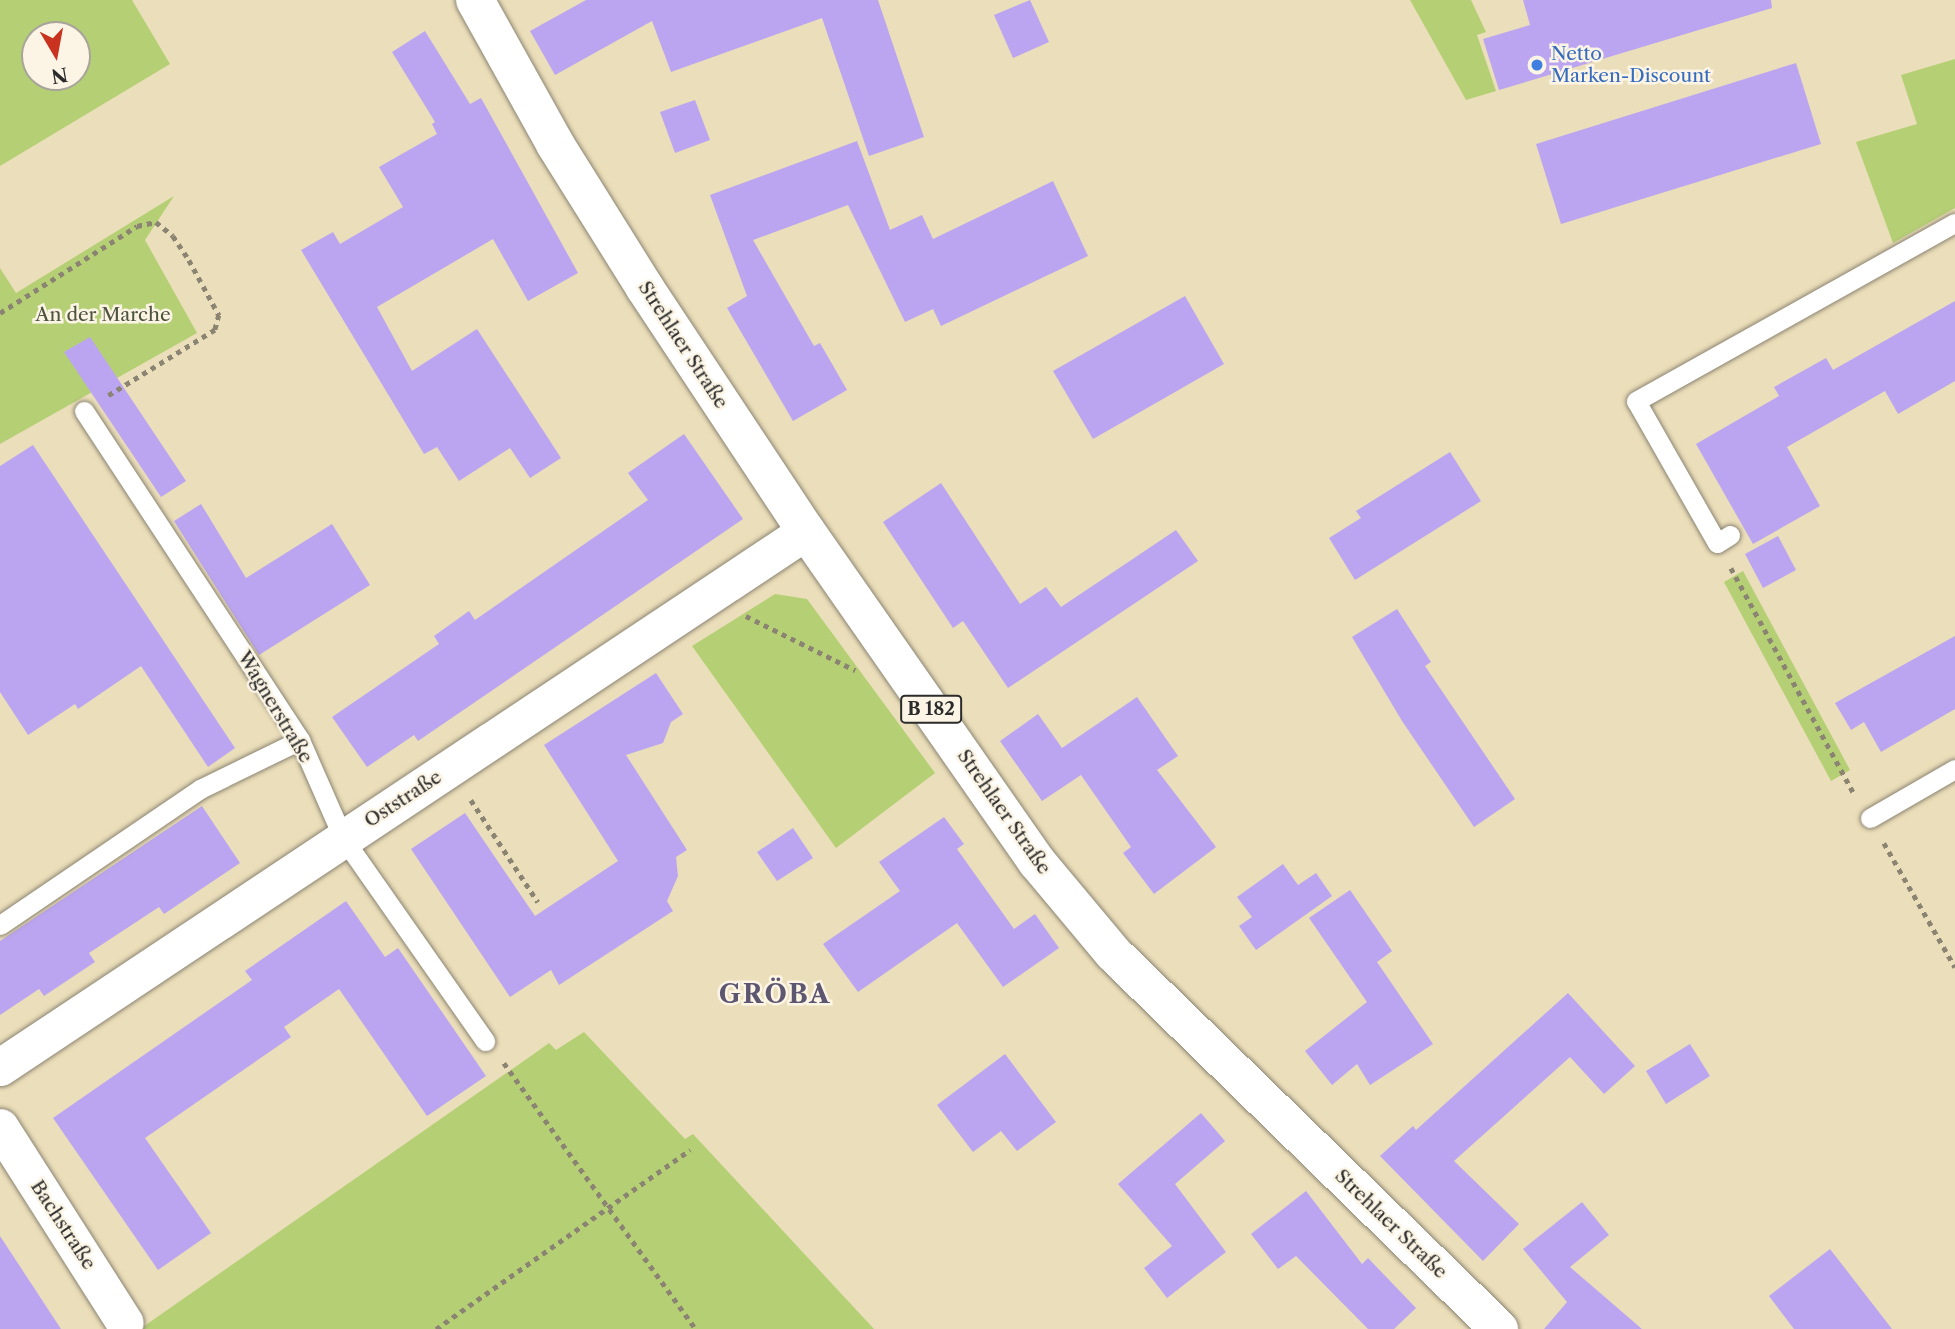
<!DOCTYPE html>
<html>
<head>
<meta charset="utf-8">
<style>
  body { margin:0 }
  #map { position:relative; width:1955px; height:1329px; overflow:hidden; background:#ebdeba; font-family:"Libre Caslon Text",serif }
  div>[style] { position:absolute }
  .green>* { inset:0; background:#b5cf75 }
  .building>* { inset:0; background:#bba5f1 }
  .path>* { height:4.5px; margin-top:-2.25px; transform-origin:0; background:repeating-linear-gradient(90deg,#8b8472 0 5px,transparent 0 10px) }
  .roads { filter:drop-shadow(0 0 2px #8b8472) drop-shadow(0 0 2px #8b8472) }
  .lane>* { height:19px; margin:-9.5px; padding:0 9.5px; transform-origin:9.5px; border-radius:9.5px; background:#fff }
  .street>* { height:37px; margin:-18.5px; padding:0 18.5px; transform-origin:18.5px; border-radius:18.5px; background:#fff }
  .primary>* { height:38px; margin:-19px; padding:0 19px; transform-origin:19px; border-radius:19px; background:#fff }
  .dots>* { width:19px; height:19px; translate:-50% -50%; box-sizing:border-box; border:4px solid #fcf5e5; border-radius:50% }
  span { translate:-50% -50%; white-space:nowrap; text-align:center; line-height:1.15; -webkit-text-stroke:5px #fcf5e5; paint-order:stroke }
  .shield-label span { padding:2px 5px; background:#fcf5e5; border:2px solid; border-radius:5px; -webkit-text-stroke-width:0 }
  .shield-label { font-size:18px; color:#2b2b2b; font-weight:700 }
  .shop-label { font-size:19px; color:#366cbe }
  .left { translate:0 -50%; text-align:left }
  .park-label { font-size:19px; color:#4e543e }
  .street-label { font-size:19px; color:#2b2b2b }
  .district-label { font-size:26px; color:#5d5670; font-weight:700; letter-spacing:2px }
  .north { position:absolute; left:21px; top:21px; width:70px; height:70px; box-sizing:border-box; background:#fcf5e5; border:2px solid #a8a49b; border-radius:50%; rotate:170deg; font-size:19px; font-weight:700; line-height:28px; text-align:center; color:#2b2b2b }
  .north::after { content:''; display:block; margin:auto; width:24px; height:32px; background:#c8321e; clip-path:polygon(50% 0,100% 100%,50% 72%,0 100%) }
</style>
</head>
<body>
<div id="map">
  <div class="green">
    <div style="clip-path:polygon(evenodd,0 0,132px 0,170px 64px,0 166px,0 0,35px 35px,77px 35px,77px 77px,35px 77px,35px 35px)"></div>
    <div style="clip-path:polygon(1410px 0,1471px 0,1486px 32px,1477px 35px,1496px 91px,1466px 100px)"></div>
    <div style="clip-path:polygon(1955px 59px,1955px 208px,1893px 243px,1856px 142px,1917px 124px,1901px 75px)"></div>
    <div style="clip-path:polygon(174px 196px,145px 240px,197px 333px,0 444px,0 268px,16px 293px)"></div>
    <div style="clip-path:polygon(1743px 571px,1850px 770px,1831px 781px,1724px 582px)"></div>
    <div style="clip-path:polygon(775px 594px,807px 599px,935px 773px,836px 848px,692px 646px)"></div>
    <div style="clip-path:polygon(584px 1032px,685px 1139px,693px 1134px,874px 1329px,140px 1329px,538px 1051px,549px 1043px,556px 1050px)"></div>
  </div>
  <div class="building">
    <div style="clip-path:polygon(586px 0,878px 0,924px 137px,869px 156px,822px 18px,671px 72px,652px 21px,555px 75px,530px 31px)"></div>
    <div style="clip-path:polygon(1030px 0,1049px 42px,1013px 58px,994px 15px)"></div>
    <div style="clip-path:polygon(1523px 0,1771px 0,1772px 8px,1499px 90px,1483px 39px,1530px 25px)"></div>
    <div style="clip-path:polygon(425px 31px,470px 104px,481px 98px,578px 273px,528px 301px,493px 239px,377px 307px,412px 371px,477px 329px,561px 458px,530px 478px,510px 448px,459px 481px,437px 447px,424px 454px,301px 250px,333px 232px,340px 244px,403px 207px,379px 167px,437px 134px,432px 124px,435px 122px,392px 52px)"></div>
    <div style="clip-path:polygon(1796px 63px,1821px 144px,1561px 224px,1536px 144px)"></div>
    <div style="clip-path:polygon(695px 100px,710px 140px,675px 153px,660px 112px)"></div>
    <div style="clip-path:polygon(857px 141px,890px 230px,922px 215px,933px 239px,1053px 181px,1088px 256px,941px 326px,933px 309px,905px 322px,848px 205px,753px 240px,814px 346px,820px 343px,847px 390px,793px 421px,727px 308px,747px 296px,710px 195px)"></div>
    <div style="clip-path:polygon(1185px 296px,1224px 364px,1093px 439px,1053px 371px)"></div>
    <div style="clip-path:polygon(1955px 301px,1955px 381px,1898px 414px,1885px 391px,1787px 447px,1820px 506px,1753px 544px,1696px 444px,1779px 396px,1774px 387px,1826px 358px,1833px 370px)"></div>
    <div style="clip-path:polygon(90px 337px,186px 481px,161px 497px,64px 352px)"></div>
    <div style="clip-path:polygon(684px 434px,743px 519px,418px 741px,414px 735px,367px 767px,332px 717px,439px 644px,434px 636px,469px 611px,475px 620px,648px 500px,628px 473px)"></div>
    <div style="clip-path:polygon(33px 445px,235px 748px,208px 767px,141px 666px,78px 709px,75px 704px,28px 735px,0 692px,0 466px)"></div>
    <div style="clip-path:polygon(1450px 452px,1481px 501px,1355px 580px,1329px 538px,1361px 518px,1356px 511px)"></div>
    <div style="clip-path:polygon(941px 483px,1020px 604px,1046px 587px,1061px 607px,1176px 530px,1198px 561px,1008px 688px,963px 621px,953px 628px,883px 522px)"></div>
    <div style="clip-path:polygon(201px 504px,246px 578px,332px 524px,370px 585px,259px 655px,174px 521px)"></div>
    <div style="clip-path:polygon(1778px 536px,1796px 570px,1763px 588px,1745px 554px)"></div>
    <div style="clip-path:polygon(1397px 609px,1431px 662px,1425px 666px,1515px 799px,1474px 827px,1402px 721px,1352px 637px)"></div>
    <div style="clip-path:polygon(1955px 636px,1955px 709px,1881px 752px,1864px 722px,1851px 730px,1835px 703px)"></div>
    <div style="clip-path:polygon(656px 673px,683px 714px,671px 722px,663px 743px,626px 755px,687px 850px,676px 857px,678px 876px,667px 901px,673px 911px,559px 985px,551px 970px,510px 997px,411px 849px,465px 813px,535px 916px,618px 861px,544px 745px)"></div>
    <div style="clip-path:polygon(1137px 697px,1178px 756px,1157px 770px,1216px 847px,1154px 894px,1123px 853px,1131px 847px,1081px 775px,1042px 801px,1000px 741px,1038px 714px,1062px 748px)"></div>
    <div style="clip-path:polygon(202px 806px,240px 863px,164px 914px,159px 907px,89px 953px,95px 962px,44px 996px,39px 989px,0 1015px,0 941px)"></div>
    <div style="clip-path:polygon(944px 817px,964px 844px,957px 849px,1014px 929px,1035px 914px,1059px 948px,1003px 987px,957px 923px,858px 992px,823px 944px,900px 891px,879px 862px)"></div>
    <div style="clip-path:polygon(793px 828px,813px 858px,777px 881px,757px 852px)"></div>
    <div style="clip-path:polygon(1283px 864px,1298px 885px,1316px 873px,1332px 896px,1256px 950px,1239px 926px,1252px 917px,1237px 897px)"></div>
    <div style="clip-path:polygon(1350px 890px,1392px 951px,1377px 962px,1433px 1044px,1370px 1085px,1357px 1064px,1332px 1085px,1305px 1051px,1367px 1002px,1309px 918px)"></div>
    <div style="clip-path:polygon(346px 901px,385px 957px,398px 948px,486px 1076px,427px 1116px,339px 989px,284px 1027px,291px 1037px,145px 1138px,211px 1233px,158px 1270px,53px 1118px,252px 980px,245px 971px)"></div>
    <div style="clip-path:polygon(1568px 993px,1635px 1066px,1604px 1094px,1570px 1057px,1454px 1161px,1519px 1224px,1483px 1261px,1380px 1156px,1413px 1126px,1416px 1130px)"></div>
    <div style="clip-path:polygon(1690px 1044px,1710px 1076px,1666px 1104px,1646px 1071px)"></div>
    <div style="clip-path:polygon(1005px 1054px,1056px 1122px,1017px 1151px,1001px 1131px,973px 1152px,937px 1105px)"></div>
    <div style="clip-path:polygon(1201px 1113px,1225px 1141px,1175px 1184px,1226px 1252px,1167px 1298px,1144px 1268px,1172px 1246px,1118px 1184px)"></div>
    <div style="clip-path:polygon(1306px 1191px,1362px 1264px,1368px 1258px,1416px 1308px,1394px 1329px,1368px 1329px,1296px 1256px,1278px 1269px,1251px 1234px)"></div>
    <div style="clip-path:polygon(1582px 1202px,1609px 1235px,1570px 1267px,1642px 1329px,1544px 1329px,1567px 1302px,1523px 1249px)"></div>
    <div style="clip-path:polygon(0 1236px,61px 1329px,0 1329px)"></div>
    <div style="clip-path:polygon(1830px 1249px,1892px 1329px,1794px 1329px,1769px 1296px)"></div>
  </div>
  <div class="path">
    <div style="left:0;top:313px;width:162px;rotate:-32.4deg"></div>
    <div style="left:137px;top:226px;width:19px;rotate:-12deg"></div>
    <div style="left:156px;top:222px;width:22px;rotate:39deg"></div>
    <div style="left:173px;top:236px;width:29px;rotate:56deg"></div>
    <div style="left:189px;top:260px;width:63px;rotate:61.4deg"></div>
    <div style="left:219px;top:315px;width:16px;rotate:105deg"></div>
    <div style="left:215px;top:330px;width:126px;rotate:148.3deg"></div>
    <div style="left:1731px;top:568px;width:257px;rotate:61.4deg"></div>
    <div style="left:746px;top:616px;width:122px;rotate:26.4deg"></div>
    <div style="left:471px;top:800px;width:122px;rotate:56.7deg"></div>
    <div style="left:1884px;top:843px;width:143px;rotate:60.2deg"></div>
    <div style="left:504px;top:1063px;width:328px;rotate:54.2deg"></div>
    <div style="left:436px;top:1329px;width:311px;rotate:-35.2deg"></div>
  </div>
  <div class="roads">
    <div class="lane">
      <div style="left:84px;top:411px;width:394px;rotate:56.7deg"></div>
      <div style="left:300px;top:740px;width:107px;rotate:66.3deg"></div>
      <div style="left:343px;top:838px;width:248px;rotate:55deg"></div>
      <div style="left:1730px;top:535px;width:15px;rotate:148deg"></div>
      <div style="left:1717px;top:543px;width:163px;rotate:-119.7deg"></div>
      <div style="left:1636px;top:401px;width:365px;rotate:-29.2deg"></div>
      <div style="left:1870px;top:818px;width:98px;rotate:-30deg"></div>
      <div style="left:0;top:925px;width:242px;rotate:-34.2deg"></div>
      <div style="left:200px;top:789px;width:111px;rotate:-26.1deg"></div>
    </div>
    <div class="street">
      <div style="left:0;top:1067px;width:968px;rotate:-33.62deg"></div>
      <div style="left:0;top:1127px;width:232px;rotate:57.5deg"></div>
    </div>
    <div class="primary">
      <div style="left:475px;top:0;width:165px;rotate:60.9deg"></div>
      <div style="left:555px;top:144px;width:170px;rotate:58deg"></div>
      <div style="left:645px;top:288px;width:291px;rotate:56.5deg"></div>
      <div style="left:806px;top:531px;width:404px;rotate:55.1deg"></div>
      <div style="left:1037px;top:862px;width:119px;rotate:50.1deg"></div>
      <div style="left:1113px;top:953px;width:539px;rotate:44.25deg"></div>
    </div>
  </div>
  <div class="dots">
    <div style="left:1537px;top:65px;background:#3f7fe0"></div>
  </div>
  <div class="shield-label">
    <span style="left:931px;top:709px">B 182</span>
  </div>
  <div class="shop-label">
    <span class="left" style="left:1551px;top:65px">Netto<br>Marken-Discount</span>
  </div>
  <div class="park-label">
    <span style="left:103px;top:315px">An der Marche</span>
  </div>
  <div class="street-label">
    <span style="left:683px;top:345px;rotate:57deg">Strehlaer Straße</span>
    <span style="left:275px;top:707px;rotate:59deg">Wagnerstraße</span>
    <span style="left:403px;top:799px;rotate:-33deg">Oststraße</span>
    <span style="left:1004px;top:812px;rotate:55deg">Strehlaer Straße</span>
    <span style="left:1391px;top:1224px;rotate:44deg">Strehlaer Straße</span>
    <span style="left:63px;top:1225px;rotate:57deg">Bachstraße</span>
  </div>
  <div class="district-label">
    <span style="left:775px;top:995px">GRÖBA</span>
  </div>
  <div class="north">N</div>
</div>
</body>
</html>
